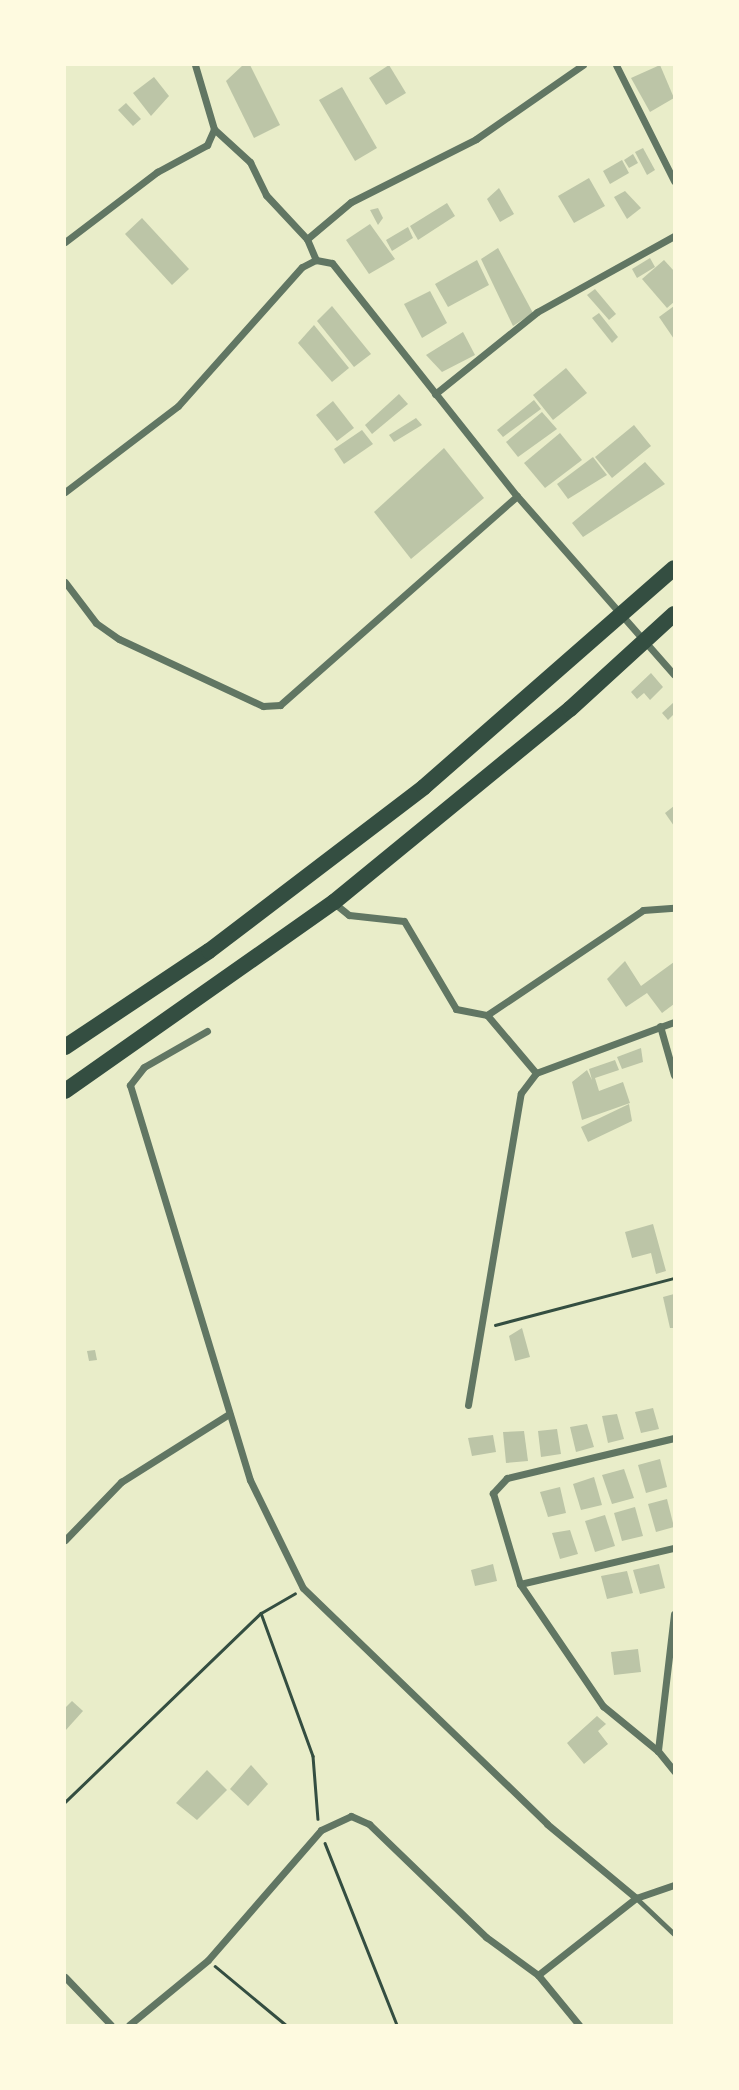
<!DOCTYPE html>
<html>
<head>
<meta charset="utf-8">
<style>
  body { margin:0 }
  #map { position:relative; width:739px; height:2090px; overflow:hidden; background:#e9edc9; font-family:Lora,serif }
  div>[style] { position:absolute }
  .building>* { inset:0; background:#bcc5a7 }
  .path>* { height:2.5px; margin:-1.25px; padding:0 1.25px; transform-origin:1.25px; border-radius:1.25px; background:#344e41 }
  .service>* { height:5px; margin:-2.5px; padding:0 2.5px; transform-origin:2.5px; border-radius:2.5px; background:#617663 }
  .minor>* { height:7px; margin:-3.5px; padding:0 3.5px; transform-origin:3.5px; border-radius:3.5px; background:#617663 }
  .primary>* { height:16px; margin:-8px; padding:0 8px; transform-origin:8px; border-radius:8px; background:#344e41 }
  span { translate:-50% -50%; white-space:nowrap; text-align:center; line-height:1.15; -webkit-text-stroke:5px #fefae0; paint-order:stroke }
  .frame { position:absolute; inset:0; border:66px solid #fefae0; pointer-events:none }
</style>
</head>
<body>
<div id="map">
  <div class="building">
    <div style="clip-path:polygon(243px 65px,250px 65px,280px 125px,254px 138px,226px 81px)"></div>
    <div style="clip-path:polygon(389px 65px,406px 93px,386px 105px,369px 78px)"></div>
    <div style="clip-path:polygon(660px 65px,674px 98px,650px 112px,631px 78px)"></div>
    <div style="clip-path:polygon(154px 77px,169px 96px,151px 116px,133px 93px)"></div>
    <div style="clip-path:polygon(342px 87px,377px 148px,355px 161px,319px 100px)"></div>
    <div style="clip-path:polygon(126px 103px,141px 119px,133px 126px,118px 110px)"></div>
    <div style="clip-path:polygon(643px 148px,655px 170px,647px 175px,635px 152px)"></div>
    <div style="clip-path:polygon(633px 154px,638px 163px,629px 168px,624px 160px)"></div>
    <div style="clip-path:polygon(622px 160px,629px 173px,610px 184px,603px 171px)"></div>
    <div style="clip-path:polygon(589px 178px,605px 206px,574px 223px,558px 196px)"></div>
    <div style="clip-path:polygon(499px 188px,514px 214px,500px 222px,487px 199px)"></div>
    <div style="clip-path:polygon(625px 191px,641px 208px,627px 219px,614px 197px)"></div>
    <div style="clip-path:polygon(447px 203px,455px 216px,418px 240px,410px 226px)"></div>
    <div style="clip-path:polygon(378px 208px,383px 218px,378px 225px,370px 210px)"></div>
    <div style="clip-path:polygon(142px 218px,189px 269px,172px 285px,125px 234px)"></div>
    <div style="clip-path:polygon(370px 224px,395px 259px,369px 274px,346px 240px)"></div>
    <div style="clip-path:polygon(408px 227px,413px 238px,392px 251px,386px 240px)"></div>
    <div style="clip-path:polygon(498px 248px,533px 313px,513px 326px,481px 259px)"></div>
    <div style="clip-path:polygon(650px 258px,655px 267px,637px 278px,632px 269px)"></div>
    <div style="clip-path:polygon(477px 260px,489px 285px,448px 307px,435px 284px)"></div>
    <div style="clip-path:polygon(664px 260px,674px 271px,674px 302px,667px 308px,642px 279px)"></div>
    <div style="clip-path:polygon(595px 289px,616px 314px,609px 320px,587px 295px)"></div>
    <div style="clip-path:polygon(430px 291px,447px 323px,422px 338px,404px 304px)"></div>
    <div style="clip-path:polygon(332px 306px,371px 354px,354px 367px,317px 321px)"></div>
    <div style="clip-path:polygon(674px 306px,674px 339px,659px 317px)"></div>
    <div style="clip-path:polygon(599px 313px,618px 337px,612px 343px,592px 318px)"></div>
    <div style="clip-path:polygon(314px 325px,349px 368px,332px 382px,298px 343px)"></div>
    <div style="clip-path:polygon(463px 332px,475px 355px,442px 372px,426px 355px)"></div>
    <div style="clip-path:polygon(566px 368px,587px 393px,553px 420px,533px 395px)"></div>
    <div style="clip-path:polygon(399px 394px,408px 404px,372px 434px,365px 425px)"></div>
    <div style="clip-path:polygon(534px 400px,541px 409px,503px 437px,497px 430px)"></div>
    <div style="clip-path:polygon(333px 401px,354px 428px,337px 441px,316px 415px)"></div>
    <div style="clip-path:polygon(542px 412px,557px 429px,518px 457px,506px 442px)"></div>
    <div style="clip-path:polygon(416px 418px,422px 425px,394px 442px,389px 435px)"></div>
    <div style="clip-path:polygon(634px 425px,651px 446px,612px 478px,595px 457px)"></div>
    <div style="clip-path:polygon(362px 430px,373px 444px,344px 464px,334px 449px)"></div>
    <div style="clip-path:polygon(560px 433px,582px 460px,545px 488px,524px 463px)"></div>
    <div style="clip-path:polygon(444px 448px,484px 498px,411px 559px,374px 512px)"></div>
    <div style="clip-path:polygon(593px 457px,607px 475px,568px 499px,557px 484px)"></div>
    <div style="clip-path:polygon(645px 462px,665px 484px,583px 537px,572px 523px)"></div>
    <div style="clip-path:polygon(651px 673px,663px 687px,650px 700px,644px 693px,637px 699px,631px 692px)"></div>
    <div style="clip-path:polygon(674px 702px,674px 714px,668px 720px,662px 713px)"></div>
    <div style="clip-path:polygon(674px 806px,674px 826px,665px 813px)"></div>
    <div style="clip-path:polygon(625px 961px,641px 986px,674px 962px,674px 1004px,662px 1013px,647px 993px,626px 1007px,607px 979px)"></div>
    <div style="clip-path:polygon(641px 1048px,643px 1062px,622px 1069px,617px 1057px)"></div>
    <div style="clip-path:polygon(615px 1060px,619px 1070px,595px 1078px,599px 1091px,623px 1082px,630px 1103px,582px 1120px,572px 1082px,587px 1070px,592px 1080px,589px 1069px)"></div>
    <div style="clip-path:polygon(629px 1104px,632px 1121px,588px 1142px,581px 1127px)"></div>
    <div style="clip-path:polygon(653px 1224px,666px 1271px,656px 1274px,651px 1253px,632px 1258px,625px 1232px)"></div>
    <div style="clip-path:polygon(674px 1294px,674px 1328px,670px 1328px,663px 1297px)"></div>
    <div style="clip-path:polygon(522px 1328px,530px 1357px,515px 1361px,509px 1336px)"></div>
    <div style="clip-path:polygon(95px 1350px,97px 1360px,89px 1361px,87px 1351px)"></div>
    <div style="clip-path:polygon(653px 1408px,659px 1429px,641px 1433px,635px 1412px)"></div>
    <div style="clip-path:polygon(617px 1414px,624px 1439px,608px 1443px,602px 1416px)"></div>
    <div style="clip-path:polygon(587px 1424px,594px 1447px,576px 1452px,570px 1427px)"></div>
    <div style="clip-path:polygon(557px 1429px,561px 1454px,541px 1457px,538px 1431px)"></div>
    <div style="clip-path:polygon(524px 1431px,528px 1461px,506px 1463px,503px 1432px)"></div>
    <div style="clip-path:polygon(493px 1435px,496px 1452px,472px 1456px,468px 1438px)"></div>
    <div style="clip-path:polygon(660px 1459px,667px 1487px,646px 1493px,638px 1465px)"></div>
    <div style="clip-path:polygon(624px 1469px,634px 1498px,612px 1504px,602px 1475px)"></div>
    <div style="clip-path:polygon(594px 1477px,602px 1505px,581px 1510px,573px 1484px)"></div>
    <div style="clip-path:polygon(560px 1487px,566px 1513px,548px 1517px,540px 1492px)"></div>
    <div style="clip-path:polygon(667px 1499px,674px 1527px,656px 1532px,648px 1504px)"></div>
    <div style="clip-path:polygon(635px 1507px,643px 1536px,622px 1541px,614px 1513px)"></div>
    <div style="clip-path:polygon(605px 1515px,615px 1546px,595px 1552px,585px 1521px)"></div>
    <div style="clip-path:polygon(570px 1530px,578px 1554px,560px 1559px,552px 1533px)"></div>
    <div style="clip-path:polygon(493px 1564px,497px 1581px,475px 1586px,471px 1570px)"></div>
    <div style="clip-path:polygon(659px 1564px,665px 1588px,640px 1594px,633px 1570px)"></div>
    <div style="clip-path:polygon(627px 1571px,633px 1593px,607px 1599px,601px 1576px)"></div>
    <div style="clip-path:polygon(638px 1649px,641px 1672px,614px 1675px,611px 1652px)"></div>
    <div style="clip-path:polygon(72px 1701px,83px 1711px,65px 1731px,65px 1708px)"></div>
    <div style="clip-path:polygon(597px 1716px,606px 1724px,598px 1731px,608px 1744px,584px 1764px,567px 1743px)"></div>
    <div style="clip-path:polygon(251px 1765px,268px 1784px,248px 1806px,230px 1789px)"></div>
    <div style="clip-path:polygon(207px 1770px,227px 1790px,197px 1820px,176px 1803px)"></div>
  </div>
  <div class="path">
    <div style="left:495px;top:1325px;width:185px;rotate:-14.7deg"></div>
    <div style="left:261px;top:1613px;width:152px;rotate:70deg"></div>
    <div style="left:313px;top:1756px;width:63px;rotate:85.5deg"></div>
    <div style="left:65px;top:1802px;width:272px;rotate:-44deg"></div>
    <div style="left:261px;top:1613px;width:39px;rotate:-30deg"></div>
    <div style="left:325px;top:1843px;width:196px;rotate:68.4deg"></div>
    <div style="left:215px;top:1966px;width:92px;rotate:39.7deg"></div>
  </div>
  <div class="service">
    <div style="left:636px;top:1898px;width:52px;rotate:43.5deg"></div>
  </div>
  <div class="minor">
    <div style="left:616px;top:65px;width:130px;rotate:63.4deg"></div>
    <div style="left:214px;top:129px;width:49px;rotate:42.5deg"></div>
    <div style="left:250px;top:162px;width:37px;rotate:64deg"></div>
    <div style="left:266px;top:195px;width:60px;rotate:47deg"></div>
    <div style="left:307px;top:239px;width:23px;rotate:67deg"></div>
    <div style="left:307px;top:239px;width:57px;rotate:-40.1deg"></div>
    <div style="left:351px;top:202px;width:140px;rotate:-26.7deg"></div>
    <div style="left:476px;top:139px;width:130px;rotate:-34.7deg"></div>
    <div style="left:65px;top:242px;width:116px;rotate:-37.3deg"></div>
    <div style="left:157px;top:172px;width:57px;rotate:-28.4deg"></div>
    <div style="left:207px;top:145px;width:17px;rotate:-66deg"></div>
    <div style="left:214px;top:129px;width:67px;rotate:-106.5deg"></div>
    <div style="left:435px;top:394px;width:131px;rotate:-38.8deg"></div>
    <div style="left:537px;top:312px;width:157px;rotate:-29deg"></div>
    <div style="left:65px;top:492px;width:142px;rotate:-37.3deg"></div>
    <div style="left:178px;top:406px;width:186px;rotate:-48.3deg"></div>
    <div style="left:302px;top:267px;width:16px;rotate:-27deg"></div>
    <div style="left:316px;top:260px;width:16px;rotate:11deg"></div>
    <div style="left:332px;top:263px;width:298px;rotate:51.6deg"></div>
    <div style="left:517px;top:496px;width:238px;rotate:48.7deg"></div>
    <div style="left:65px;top:582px;width:51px;rotate:52.9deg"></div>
    <div style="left:96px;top:623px;width:28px;rotate:35deg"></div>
    <div style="left:119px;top:639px;width:159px;rotate:25deg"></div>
    <div style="left:263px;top:706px;width:17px;rotate:-3deg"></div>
    <div style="left:280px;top:705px;width:316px;rotate:-41.4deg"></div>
    <div style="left:334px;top:903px;width:19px;rotate:39deg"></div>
    <div style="left:349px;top:915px;width:55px;rotate:6.2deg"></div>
    <div style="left:404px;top:921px;width:102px;rotate:59.4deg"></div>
    <div style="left:456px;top:1009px;width:32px;rotate:11deg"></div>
    <div style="left:487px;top:1015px;width:76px;rotate:49.8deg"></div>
    <div style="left:536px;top:1073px;width:147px;rotate:-20.3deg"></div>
    <div style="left:487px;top:1015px;width:188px;rotate:-33.9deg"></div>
    <div style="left:643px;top:910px;width:31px;rotate:-4deg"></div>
    <div style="left:660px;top:1026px;width:51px;rotate:74.1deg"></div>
    <div style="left:207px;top:1031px;width:73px;rotate:150.3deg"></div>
    <div style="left:144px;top:1067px;width:23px;rotate:128deg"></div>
    <div style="left:130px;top:1085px;width:413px;rotate:73.1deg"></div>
    <div style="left:250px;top:1480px;width:120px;rotate:63.9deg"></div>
    <div style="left:303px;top:1588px;width:339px;rotate:44deg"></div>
    <div style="left:547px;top:1824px;width:116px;rotate:39.7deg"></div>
    <div style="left:468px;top:1405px;width:316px;rotate:-80.4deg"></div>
    <div style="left:521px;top:1093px;width:25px;rotate:-53deg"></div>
    <div style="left:674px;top:1438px;width:172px;rotate:166.5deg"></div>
    <div style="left:507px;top:1478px;width:21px;rotate:133deg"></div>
    <div style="left:493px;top:1493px;width:95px;rotate:73.5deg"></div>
    <div style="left:520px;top:1584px;width:158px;rotate:-13.2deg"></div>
    <div style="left:65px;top:1540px;width:81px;rotate:-46deg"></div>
    <div style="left:121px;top:1482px;width:128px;rotate:-32.2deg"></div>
    <div style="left:520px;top:1584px;width:148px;rotate:55.8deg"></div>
    <div style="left:603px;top:1706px;width:71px;rotate:39.3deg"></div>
    <div style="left:674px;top:1614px;width:138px;rotate:96.7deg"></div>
    <div style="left:658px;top:1751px;width:26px;rotate:51deg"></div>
    <div style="left:538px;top:1975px;width:125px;rotate:-38.2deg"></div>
    <div style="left:636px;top:1898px;width:40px;rotate:-18.9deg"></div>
    <div style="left:65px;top:1977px;width:66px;rotate:46.2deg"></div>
    <div style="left:129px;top:2025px;width:102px;rotate:-39.4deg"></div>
    <div style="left:208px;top:1960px;width:172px;rotate:-49deg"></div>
    <div style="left:321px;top:1830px;width:33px;rotate:-25deg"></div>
    <div style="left:351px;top:1816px;width:20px;rotate:24deg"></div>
    <div style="left:369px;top:1824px;width:163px;rotate:44deg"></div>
    <div style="left:486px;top:1937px;width:64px;rotate:36.2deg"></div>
    <div style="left:538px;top:1975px;width:65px;rotate:50.6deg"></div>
  </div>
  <div class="primary">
    <div style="left:65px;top:1047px;width:173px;rotate:-33.7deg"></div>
    <div style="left:209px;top:951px;width:270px;rotate:-37.3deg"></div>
    <div style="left:424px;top:787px;width:332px;rotate:-41.2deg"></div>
    <div style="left:65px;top:1091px;width:329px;rotate:-35.1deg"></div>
    <div style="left:334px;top:902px;width:305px;rotate:-39.3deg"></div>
    <div style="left:570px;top:709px;width:141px;rotate:-42.4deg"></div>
  </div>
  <div class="frame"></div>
</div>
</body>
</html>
